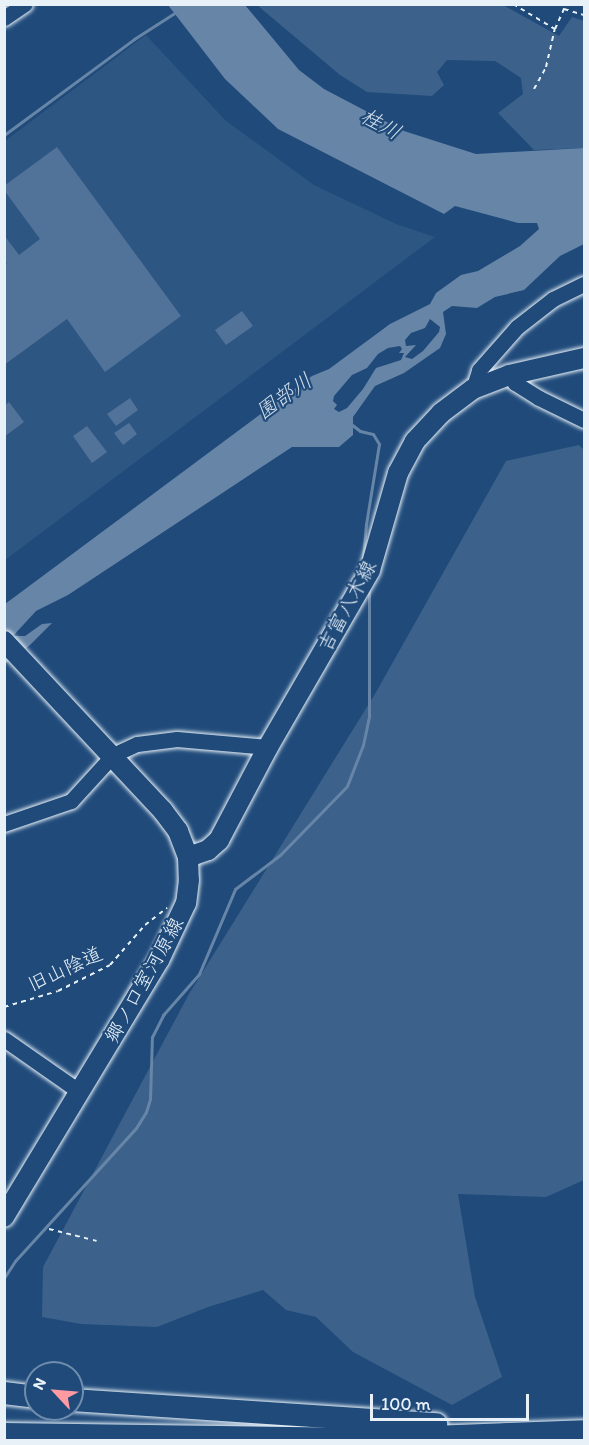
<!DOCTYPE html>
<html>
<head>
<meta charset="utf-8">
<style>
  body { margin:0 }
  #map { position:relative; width:589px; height:1445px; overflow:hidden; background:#1f4a7a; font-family:Itim,"Klee One",sans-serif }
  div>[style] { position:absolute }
  .built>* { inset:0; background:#2e5683 }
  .green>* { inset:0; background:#3c628c }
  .water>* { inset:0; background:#6685a7 }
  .stream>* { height:3px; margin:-1.5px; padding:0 1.5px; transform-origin:1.5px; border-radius:1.5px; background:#6685a7 }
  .building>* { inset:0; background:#517399 }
  .path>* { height:2px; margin-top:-1px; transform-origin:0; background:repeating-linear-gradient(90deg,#e8f1f8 0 4.5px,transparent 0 9px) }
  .roads { filter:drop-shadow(0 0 2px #e8f1f8) drop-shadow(0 0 2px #e8f1f8) }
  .minor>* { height:15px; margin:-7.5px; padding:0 7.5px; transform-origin:7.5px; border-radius:7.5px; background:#1f4a7a }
  .major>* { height:20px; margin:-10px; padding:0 10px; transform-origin:10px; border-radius:10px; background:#1f4a7a }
  .highway>* { height:22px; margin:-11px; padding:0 11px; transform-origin:11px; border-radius:11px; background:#1f4a7a }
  span { translate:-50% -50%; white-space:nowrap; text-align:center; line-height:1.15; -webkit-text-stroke:4.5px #1f4a7a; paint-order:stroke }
  .street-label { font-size:20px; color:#e8f1f8 }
  .water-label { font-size:21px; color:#d4e1ec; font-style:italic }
  .frame { position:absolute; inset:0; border:6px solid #e8f1f8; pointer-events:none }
  .north { position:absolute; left:24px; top:1361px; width:60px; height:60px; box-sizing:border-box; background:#1f4a7a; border:2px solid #6f8dac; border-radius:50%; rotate:296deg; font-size:16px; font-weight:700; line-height:24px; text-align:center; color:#e8f1f8 }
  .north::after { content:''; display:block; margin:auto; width:21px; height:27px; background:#ff9aa2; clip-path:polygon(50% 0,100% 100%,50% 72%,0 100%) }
  .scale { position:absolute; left:370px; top:1394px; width:159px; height:27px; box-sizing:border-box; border:3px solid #e8f1f8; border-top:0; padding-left:8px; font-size:18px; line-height:21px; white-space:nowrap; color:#e8f1f8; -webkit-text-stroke:4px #1f4a7a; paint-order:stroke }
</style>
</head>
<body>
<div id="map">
  <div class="built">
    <div style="clip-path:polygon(146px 35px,226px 121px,314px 185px,396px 224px,435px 237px,5px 560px,5px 141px)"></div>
  </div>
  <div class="green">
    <div style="clip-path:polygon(257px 5px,503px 5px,559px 36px,572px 17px,584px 21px,584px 148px,534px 150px,498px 113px,523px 94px,521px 78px,495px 61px,447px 60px,437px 72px,444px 85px,432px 96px,367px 92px,340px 75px)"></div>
    <div style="clip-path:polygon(579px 445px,584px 450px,584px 1180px,546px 1197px,458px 1194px,475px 1297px,502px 1377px,452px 1405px,353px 1352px,316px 1317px,286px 1310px,263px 1290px,208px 1307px,157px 1327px,81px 1324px,42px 1317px,43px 1267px,189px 994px,375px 694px,506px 461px)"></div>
  </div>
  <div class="water">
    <div style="clip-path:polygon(evenodd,168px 5px,245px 5px,299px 70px,324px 89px,404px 131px,476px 154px,584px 148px,584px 244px,560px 256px,524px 290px,495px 297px,477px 308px,452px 306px,443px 312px,446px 334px,440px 348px,404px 373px,375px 386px,353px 417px,353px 435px,339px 447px,292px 447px,68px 595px,36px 611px,13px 636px,25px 636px,42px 624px,52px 623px,30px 645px,5px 664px,5px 604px,312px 376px,329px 369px,390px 324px,430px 304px,436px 293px,461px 275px,478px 271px,520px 246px,539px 229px,537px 223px,518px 223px,455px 206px,444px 214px,278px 129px,225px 79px,168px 5px,430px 319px,440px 327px,439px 332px,423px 351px,412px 359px,405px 357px,416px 345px,406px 346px,405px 340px,411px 333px,425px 328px,430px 319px,168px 5px,400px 346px,402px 349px,399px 353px,404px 353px,401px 360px,376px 368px,363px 389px,347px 408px,339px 412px,334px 409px,337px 405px,333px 401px,334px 396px,352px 375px,367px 368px,378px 354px,388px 348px,400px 346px)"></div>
  </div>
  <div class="stream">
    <div style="left:4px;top:135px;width:162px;rotate:-36.4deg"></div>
    <div style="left:134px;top:39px;width:50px;rotate:-32.7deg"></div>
    <div style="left:351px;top:424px;width:11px;rotate:38deg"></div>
    <div style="left:360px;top:431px;width:13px;rotate:13deg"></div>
    <div style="left:373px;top:434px;width:12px;rotate:59deg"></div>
    <div style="left:379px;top:444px;width:81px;rotate:99.2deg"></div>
    <div style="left:366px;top:524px;width:37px;rotate:95deg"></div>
    <div style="left:4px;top:1278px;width:20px;rotate:-57deg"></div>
    <div style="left:15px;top:1261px;width:180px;rotate:-47.7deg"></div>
    <div style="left:136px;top:1128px;width:19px;rotate:-58deg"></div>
    <div style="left:146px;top:1112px;width:14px;rotate:-73deg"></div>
    <div style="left:150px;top:1099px;width:62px;rotate:-88.2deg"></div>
    <div style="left:152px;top:1037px;width:25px;rotate:-63deg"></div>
    <div style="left:163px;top:1015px;width:55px;rotate:-48.7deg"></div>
    <div style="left:199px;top:974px;width:92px;rotate:-67deg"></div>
    <div style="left:235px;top:889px;width:56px;rotate:-37.1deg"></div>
    <div style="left:280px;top:855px;width:96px;rotate:-45.8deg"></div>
    <div style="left:347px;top:786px;width:44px;rotate:-68.7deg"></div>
    <div style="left:363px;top:745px;width:30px;rotate:-78deg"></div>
    <div style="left:369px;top:716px;width:131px;rotate:-90deg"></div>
  </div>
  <div class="building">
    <div style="clip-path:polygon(57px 147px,181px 316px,105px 372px,67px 319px,4px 365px,4px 265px,7px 263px,4px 259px,4px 235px,19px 255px,40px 239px,4px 190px,4px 186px)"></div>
    <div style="clip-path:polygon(242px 311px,253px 326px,226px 345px,215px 330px)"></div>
    <div style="clip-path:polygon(130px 398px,138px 410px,116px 426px,107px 414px)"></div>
    <div style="clip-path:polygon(9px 402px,24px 422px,4px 437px,4px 406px)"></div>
    <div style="clip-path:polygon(129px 423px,137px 434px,123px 445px,114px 433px)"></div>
    <div style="clip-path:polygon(87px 426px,107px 452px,92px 463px,73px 436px)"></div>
  </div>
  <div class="path">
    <div style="left:513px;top:4px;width:49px;rotate:30.8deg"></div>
    <div style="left:555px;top:29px;width:27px;rotate:-66deg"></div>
    <div style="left:564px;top:9px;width:21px;rotate:17deg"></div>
    <div style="left:534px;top:89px;width:25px;rotate:-61deg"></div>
    <div style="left:546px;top:67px;width:39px;rotate:-77deg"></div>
    <div style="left:4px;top:1007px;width:56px;rotate:-16.5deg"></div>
    <div style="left:58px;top:991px;width:58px;rotate:-26.6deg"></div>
    <div style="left:110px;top:965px;width:53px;rotate:-48.8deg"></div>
    <div style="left:145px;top:925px;width:28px;rotate:-38deg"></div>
    <div style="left:49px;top:1229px;width:49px;rotate:14deg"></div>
  </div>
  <div class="roads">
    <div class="minor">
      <div style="left:4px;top:18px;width:25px;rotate:-34deg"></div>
      <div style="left:509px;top:375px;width:10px;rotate:53deg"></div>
      <div style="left:515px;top:383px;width:28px;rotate:32deg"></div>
      <div style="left:539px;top:398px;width:50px;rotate:26.1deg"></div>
      <div style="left:473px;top:389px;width:20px;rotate:-72deg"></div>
      <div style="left:479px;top:370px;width:57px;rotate:-48.5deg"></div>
      <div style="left:517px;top:327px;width:46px;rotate:-37.9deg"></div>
      <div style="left:553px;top:299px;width:34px;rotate:-26deg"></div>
      <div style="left:4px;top:824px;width:71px;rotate:-18.9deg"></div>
      <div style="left:71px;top:801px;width:62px;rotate:-47.6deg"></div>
      <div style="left:113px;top:755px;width:26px;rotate:-25deg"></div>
      <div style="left:137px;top:744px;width:40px;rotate:-7.1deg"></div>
      <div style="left:177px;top:739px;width:91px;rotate:5deg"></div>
      <div style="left:4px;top:1039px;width:93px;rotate:34.9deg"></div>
    </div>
    <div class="major">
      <div style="left:4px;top:641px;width:233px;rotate:46.9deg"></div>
      <div style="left:163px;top:811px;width:25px;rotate:53deg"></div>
      <div style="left:178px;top:831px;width:28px;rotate:69deg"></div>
      <div style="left:188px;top:857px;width:23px;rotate:88deg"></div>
      <div style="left:189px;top:880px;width:23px;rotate:97deg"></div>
      <div style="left:186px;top:903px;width:63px;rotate:115.3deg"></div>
      <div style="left:159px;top:960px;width:300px;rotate:121.1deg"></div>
      <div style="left:188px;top:857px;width:21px;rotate:-19deg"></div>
      <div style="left:208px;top:850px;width:15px;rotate:-42deg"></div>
      <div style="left:219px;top:840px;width:105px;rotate:-62.2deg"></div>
      <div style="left:268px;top:747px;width:204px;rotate:-60deg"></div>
      <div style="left:370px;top:570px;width:101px;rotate:-73.9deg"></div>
      <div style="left:398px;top:473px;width:36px;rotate:-62deg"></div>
      <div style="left:415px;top:441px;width:38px;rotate:-47deg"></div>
      <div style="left:441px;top:413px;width:40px;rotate:-37deg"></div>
      <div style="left:473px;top:389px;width:39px;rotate:-21deg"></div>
      <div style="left:509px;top:375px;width:77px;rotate:-12.8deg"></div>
    </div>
    <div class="highway">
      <div style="left:4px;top:1393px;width:32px;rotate:7deg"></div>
      <div style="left:72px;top:1400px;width:365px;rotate:3.8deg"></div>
      <div style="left:4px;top:1434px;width:375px;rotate:0.8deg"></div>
      <div style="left:379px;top:1439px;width:205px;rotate:-2.2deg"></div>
    </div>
  </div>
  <div class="street-label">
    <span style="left:347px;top:606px;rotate:-62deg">吉富八木線</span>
    <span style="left:65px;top:969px;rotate:-25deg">旧山陰道</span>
    <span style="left:144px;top:980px;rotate:-61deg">郷ノ口室河原線</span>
  </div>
  <div class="water-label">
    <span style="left:381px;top:124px;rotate:29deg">桂川</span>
    <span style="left:284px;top:396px;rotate:-35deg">園部川</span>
  </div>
  <div class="frame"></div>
  <div class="north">N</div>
  <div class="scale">100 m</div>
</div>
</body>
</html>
